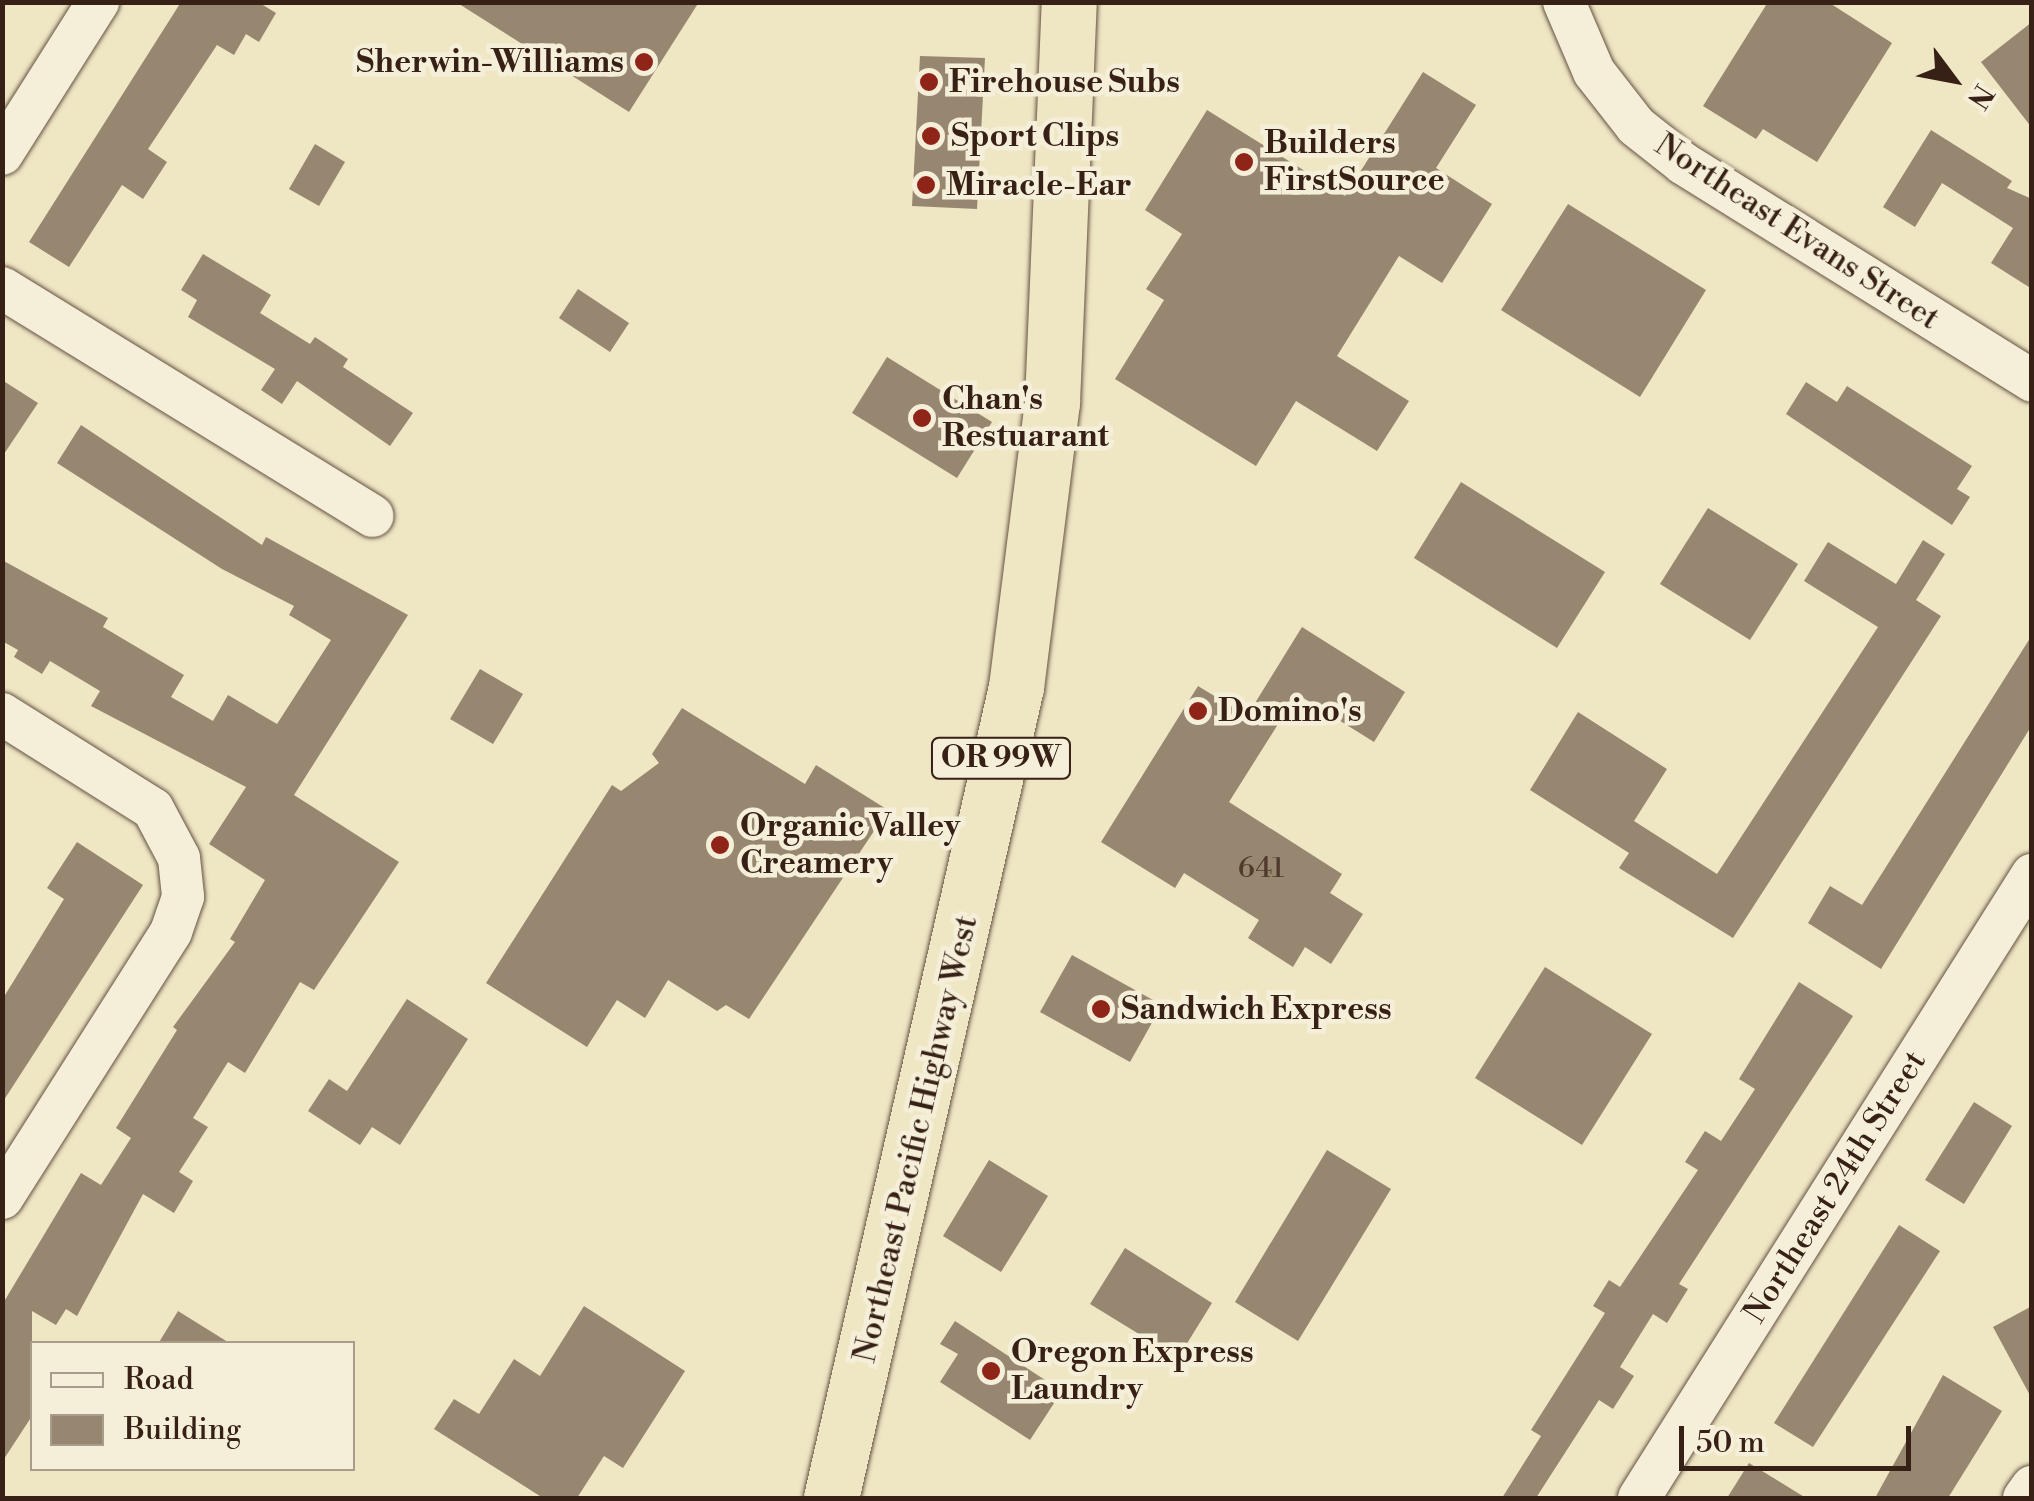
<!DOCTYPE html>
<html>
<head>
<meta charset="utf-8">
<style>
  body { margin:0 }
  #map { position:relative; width:2034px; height:1501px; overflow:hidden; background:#efe6c4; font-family:"Libre Bodoni",serif }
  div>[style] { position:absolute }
  .building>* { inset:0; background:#978770 }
  .roads { filter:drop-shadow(0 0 2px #655241) drop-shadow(0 0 2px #655241) }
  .minor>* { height:42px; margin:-21px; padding:0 21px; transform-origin:21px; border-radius:21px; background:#f5efd9 }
  .highway>* { height:55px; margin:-27.5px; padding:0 27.5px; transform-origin:27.5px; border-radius:27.5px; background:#efe6c4 }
  .dots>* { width:28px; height:28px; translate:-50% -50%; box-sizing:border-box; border:5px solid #f5efd9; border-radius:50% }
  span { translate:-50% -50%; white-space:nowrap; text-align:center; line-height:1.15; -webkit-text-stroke:9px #f5efd9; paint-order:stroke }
  .number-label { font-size:28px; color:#4f3a2c }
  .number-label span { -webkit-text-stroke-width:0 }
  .shield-label span { padding:2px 8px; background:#f5efd9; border:2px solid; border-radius:8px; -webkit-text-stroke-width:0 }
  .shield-label { font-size:30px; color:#372015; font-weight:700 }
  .poi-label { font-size:32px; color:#372015; font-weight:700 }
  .right { translate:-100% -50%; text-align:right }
  .left { translate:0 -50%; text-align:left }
  .street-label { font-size:32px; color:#372015 }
  .frame { position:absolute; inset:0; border:5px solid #372015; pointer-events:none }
  .legend { position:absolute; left:30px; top:1341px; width:325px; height:130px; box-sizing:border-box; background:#f5efd9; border:2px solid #a99c8b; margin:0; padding:12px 18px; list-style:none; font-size:30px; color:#372015 }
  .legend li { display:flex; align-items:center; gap:20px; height:50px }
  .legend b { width:50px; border:2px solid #a99c8b }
  .north { position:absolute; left:1904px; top:30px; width:100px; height:100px; -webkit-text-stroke:8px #f5efd9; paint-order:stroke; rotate:122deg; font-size:28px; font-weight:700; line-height:40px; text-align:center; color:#372015 }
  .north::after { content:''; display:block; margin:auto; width:35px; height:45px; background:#372015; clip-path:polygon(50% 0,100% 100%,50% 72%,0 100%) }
  .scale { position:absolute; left:1679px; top:1426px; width:232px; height:45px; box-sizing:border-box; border:5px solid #372015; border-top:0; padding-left:12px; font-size:30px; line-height:35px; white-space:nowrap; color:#372015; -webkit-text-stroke:8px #f5efd9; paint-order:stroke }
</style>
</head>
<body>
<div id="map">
  <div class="building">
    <div style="clip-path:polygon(181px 2px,258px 2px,276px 13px,259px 42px,246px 34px,234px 55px,217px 45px,148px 149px,167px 162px,143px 199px,122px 185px,69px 267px,29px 242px)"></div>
    <div style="clip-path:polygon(456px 2px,699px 2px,629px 112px)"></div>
    <div style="clip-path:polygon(1768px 2px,1828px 2px,1892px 43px,1817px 162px,1763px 129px,1756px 139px,1703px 106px)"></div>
    <div style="clip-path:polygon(2032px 22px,2032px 128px,1981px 62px)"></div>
    <div style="clip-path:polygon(920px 56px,985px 58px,977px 209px,912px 206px)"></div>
    <div style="clip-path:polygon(1423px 72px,1476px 105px,1436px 168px,1492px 204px,1442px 283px,1399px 256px,1337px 356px,1409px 401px,1377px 451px,1296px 401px,1256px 466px,1115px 379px,1164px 300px,1146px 289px,1182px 234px,1145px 210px,1207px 110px,1345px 196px)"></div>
    <div style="clip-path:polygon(1931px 130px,2012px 181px,2007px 188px,2032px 199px,2032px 289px,1991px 263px,2013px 228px,1942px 183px,1915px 227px,1883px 207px)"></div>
    <div style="clip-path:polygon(315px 144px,345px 162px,319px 206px,289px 189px)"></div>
    <div style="clip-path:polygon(1568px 204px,1706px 290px,1640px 397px,1501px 310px)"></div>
    <div style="clip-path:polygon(203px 254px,271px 295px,260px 313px,310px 344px,315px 337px,348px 359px,343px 367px,413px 413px,390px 446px,297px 381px,282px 404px,261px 390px,275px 369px,188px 317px,197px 300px,181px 290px)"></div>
    <div style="clip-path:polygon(578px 289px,629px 323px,610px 352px,559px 318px)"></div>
    <div style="clip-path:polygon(887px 357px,992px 422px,957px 478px,852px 413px)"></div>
    <div style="clip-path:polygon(2px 380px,38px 403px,2px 457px)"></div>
    <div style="clip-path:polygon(1806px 382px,1837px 402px,1847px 386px,1972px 466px,1957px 489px,1970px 497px,1952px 525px,1786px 414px)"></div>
    <div style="clip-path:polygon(81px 425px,262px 545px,266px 537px,408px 615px,294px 795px,399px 862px,314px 990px,300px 982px,245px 1073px,228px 1062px,193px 1118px,208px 1127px,179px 1172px,193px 1181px,174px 1213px,143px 1194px,77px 1316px,66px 1309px,56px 1325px,32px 1311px,32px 1416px,2px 1462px,2px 1305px,81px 1173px,101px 1185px,131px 1138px,116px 1128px,177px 1030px,173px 1027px,235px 942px,230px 939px,265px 880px,209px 844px,246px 787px,91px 706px,100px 691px,50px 661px,42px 674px,14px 657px,18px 650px,2px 641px,2px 560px,108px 618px,103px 627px,184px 675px,171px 697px,213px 721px,228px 695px,277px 724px,331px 640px,289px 615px,294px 606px,222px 569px,57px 463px)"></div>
    <div style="clip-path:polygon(1461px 482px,1605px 572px,1557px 648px,1414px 558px)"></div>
    <div style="clip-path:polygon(1708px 508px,1798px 564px,1750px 640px,1660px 584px)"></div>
    <div style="clip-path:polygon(1923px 540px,1945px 554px,1916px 600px,1941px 616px,1733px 938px,1619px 868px,1629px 853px,1530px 790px,1578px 712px,1667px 769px,1634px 821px,1717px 874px,1878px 627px,1804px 581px,1828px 542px,1896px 584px)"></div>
    <div style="clip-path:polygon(1302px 627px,1405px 692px,1374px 742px,1297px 694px,1229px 802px,1342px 874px,1330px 893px,1363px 914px,1331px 964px,1305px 947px,1293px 967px,1248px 938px,1259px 920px,1184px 873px,1175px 888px,1101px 842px,1198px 686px,1247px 716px)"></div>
    <div style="clip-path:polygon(2032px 635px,2032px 725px,1881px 969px,1808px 923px,1830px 886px,1862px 905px)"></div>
    <div style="clip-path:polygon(480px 669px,523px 694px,493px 744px,450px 719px)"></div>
    <div style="clip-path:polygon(682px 708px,805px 784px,816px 765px,888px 810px,749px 1019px,726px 1005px,717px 1011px,668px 980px,645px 1018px,617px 1000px,587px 1047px,486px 983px,612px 785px,621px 791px,659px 763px,652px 754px)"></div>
    <div style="clip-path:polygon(77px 842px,143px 885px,2px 1103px,2px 1000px,64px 899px,47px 888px)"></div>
    <div style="clip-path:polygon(1072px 955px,1162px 1005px,1130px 1062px,1040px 1012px)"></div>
    <div style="clip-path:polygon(1545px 967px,1652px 1034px,1582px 1145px,1475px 1078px)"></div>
    <div style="clip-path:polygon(1799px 982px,1853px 1016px,1679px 1284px,1688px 1289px,1667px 1323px,1653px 1314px,1620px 1367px,1634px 1376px,1613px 1409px,1599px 1400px,1536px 1498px,1502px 1498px,1541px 1436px,1531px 1430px,1605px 1313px,1593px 1306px,1609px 1280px,1620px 1287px,1698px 1170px,1685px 1162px,1705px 1131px,1721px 1141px,1755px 1089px,1739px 1079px)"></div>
    <div style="clip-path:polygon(407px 999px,468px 1039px,400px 1145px,372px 1127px,360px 1145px,308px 1111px,329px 1079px,347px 1091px)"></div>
    <div style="clip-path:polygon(1974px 1102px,2012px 1126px,1964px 1204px,1925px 1180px)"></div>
    <div style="clip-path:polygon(1327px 1150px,1391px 1189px,1298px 1341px,1235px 1302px)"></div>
    <div style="clip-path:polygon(989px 1160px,1048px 1196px,1001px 1272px,943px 1236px)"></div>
    <div style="clip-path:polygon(1899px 1225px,1940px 1251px,1813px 1447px,1774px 1423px)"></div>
    <div style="clip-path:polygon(1125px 1248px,1212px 1303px,1178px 1358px,1090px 1304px)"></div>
    <div style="clip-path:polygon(584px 1306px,685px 1371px,623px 1468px,604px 1456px,577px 1498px,543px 1498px,434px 1429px,454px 1399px,479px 1414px,514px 1359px,540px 1376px)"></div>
    <div style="clip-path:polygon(2032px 1306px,2032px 1399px,1993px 1327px)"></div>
    <div style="clip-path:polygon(178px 1311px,231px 1344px,158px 1344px)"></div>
    <div style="clip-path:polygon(955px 1321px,1062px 1391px,1030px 1440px,940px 1382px,958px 1354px,940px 1344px)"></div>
    <div style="clip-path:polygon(1943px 1375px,2002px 1411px,1948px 1498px,1875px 1498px)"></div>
    <div style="clip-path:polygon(1749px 1463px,1806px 1498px,1727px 1498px)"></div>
  </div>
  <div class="roads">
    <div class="minor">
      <div style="left:1564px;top:2px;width:76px;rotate:66.8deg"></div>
      <div style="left:1594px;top:72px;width:68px;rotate:52.1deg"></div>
      <div style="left:1636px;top:126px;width:61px;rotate:38.4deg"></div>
      <div style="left:1684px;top:164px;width:410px;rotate:31.9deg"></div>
      <div style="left:2px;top:154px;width:180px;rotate:-57.7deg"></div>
      <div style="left:2px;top:288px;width:435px;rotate:31.6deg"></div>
      <div style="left:2px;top:714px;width:178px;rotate:32.2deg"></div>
      <div style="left:153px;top:809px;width:55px;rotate:62deg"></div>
      <div style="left:179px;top:858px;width:39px;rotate:84deg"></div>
      <div style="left:183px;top:897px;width:37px;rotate:109deg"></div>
      <div style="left:171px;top:932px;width:315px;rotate:122.4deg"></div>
      <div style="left:1639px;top:1498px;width:737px;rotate:-57.76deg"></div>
      <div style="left:2024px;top:1498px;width:14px;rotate:-54deg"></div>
    </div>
    <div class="highway">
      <div style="left:831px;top:1498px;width:832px;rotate:-77.15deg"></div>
      <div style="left:1016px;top:687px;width:287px;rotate:-82.8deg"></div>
      <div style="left:1052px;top:402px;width:400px;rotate:-87.6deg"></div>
    </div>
  </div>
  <div class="dots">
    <div style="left:644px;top:62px;background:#8f2418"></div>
    <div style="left:929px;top:82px;background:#8f2418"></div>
    <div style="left:931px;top:136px;background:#8f2418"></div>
    <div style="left:1244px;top:162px;background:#8f2418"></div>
    <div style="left:926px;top:185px;background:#8f2418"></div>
    <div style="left:922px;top:418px;background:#8f2418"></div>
    <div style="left:1198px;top:711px;background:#8f2418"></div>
    <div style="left:720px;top:845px;background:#8f2418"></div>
    <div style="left:1101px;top:1009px;background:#8f2418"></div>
    <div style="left:991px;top:1371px;background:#8f2418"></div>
  </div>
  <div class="number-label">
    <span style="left:1261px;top:869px">641</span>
  </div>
  <div class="shield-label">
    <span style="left:1001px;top:758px">OR 99W</span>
  </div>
  <div class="poi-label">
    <span class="right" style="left:624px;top:62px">Sherwin-Williams</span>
    <span class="left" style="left:949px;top:82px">Firehouse Subs</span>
    <span class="left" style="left:951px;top:136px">Sport Clips</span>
    <span class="left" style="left:1264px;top:162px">Builders<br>FirstSource</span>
    <span class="left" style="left:946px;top:185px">Miracle-Ear</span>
    <span class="left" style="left:942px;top:418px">Chan's<br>Restuarant</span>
    <span class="left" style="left:1218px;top:711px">Domino's</span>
    <span class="left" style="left:740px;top:845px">Organic Valley<br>Creamery</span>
    <span class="left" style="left:1121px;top:1009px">Sandwich Express</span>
    <span class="left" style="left:1011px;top:1371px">Oregon Express<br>Laundry</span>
  </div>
  <div class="street-label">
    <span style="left:1797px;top:232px;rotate:33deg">Northeast Evans Street</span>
    <span style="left:916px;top:1139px;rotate:-77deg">Northeast Pacific Highway West</span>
    <span style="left:1835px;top:1187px;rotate:-58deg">Northeast 24th Street</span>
  </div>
  <div class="frame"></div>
  <ul class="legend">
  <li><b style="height:12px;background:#f5efd9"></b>Road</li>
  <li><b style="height:28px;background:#978770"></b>Building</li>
  </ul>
  <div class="north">N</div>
  <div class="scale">50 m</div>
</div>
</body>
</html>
